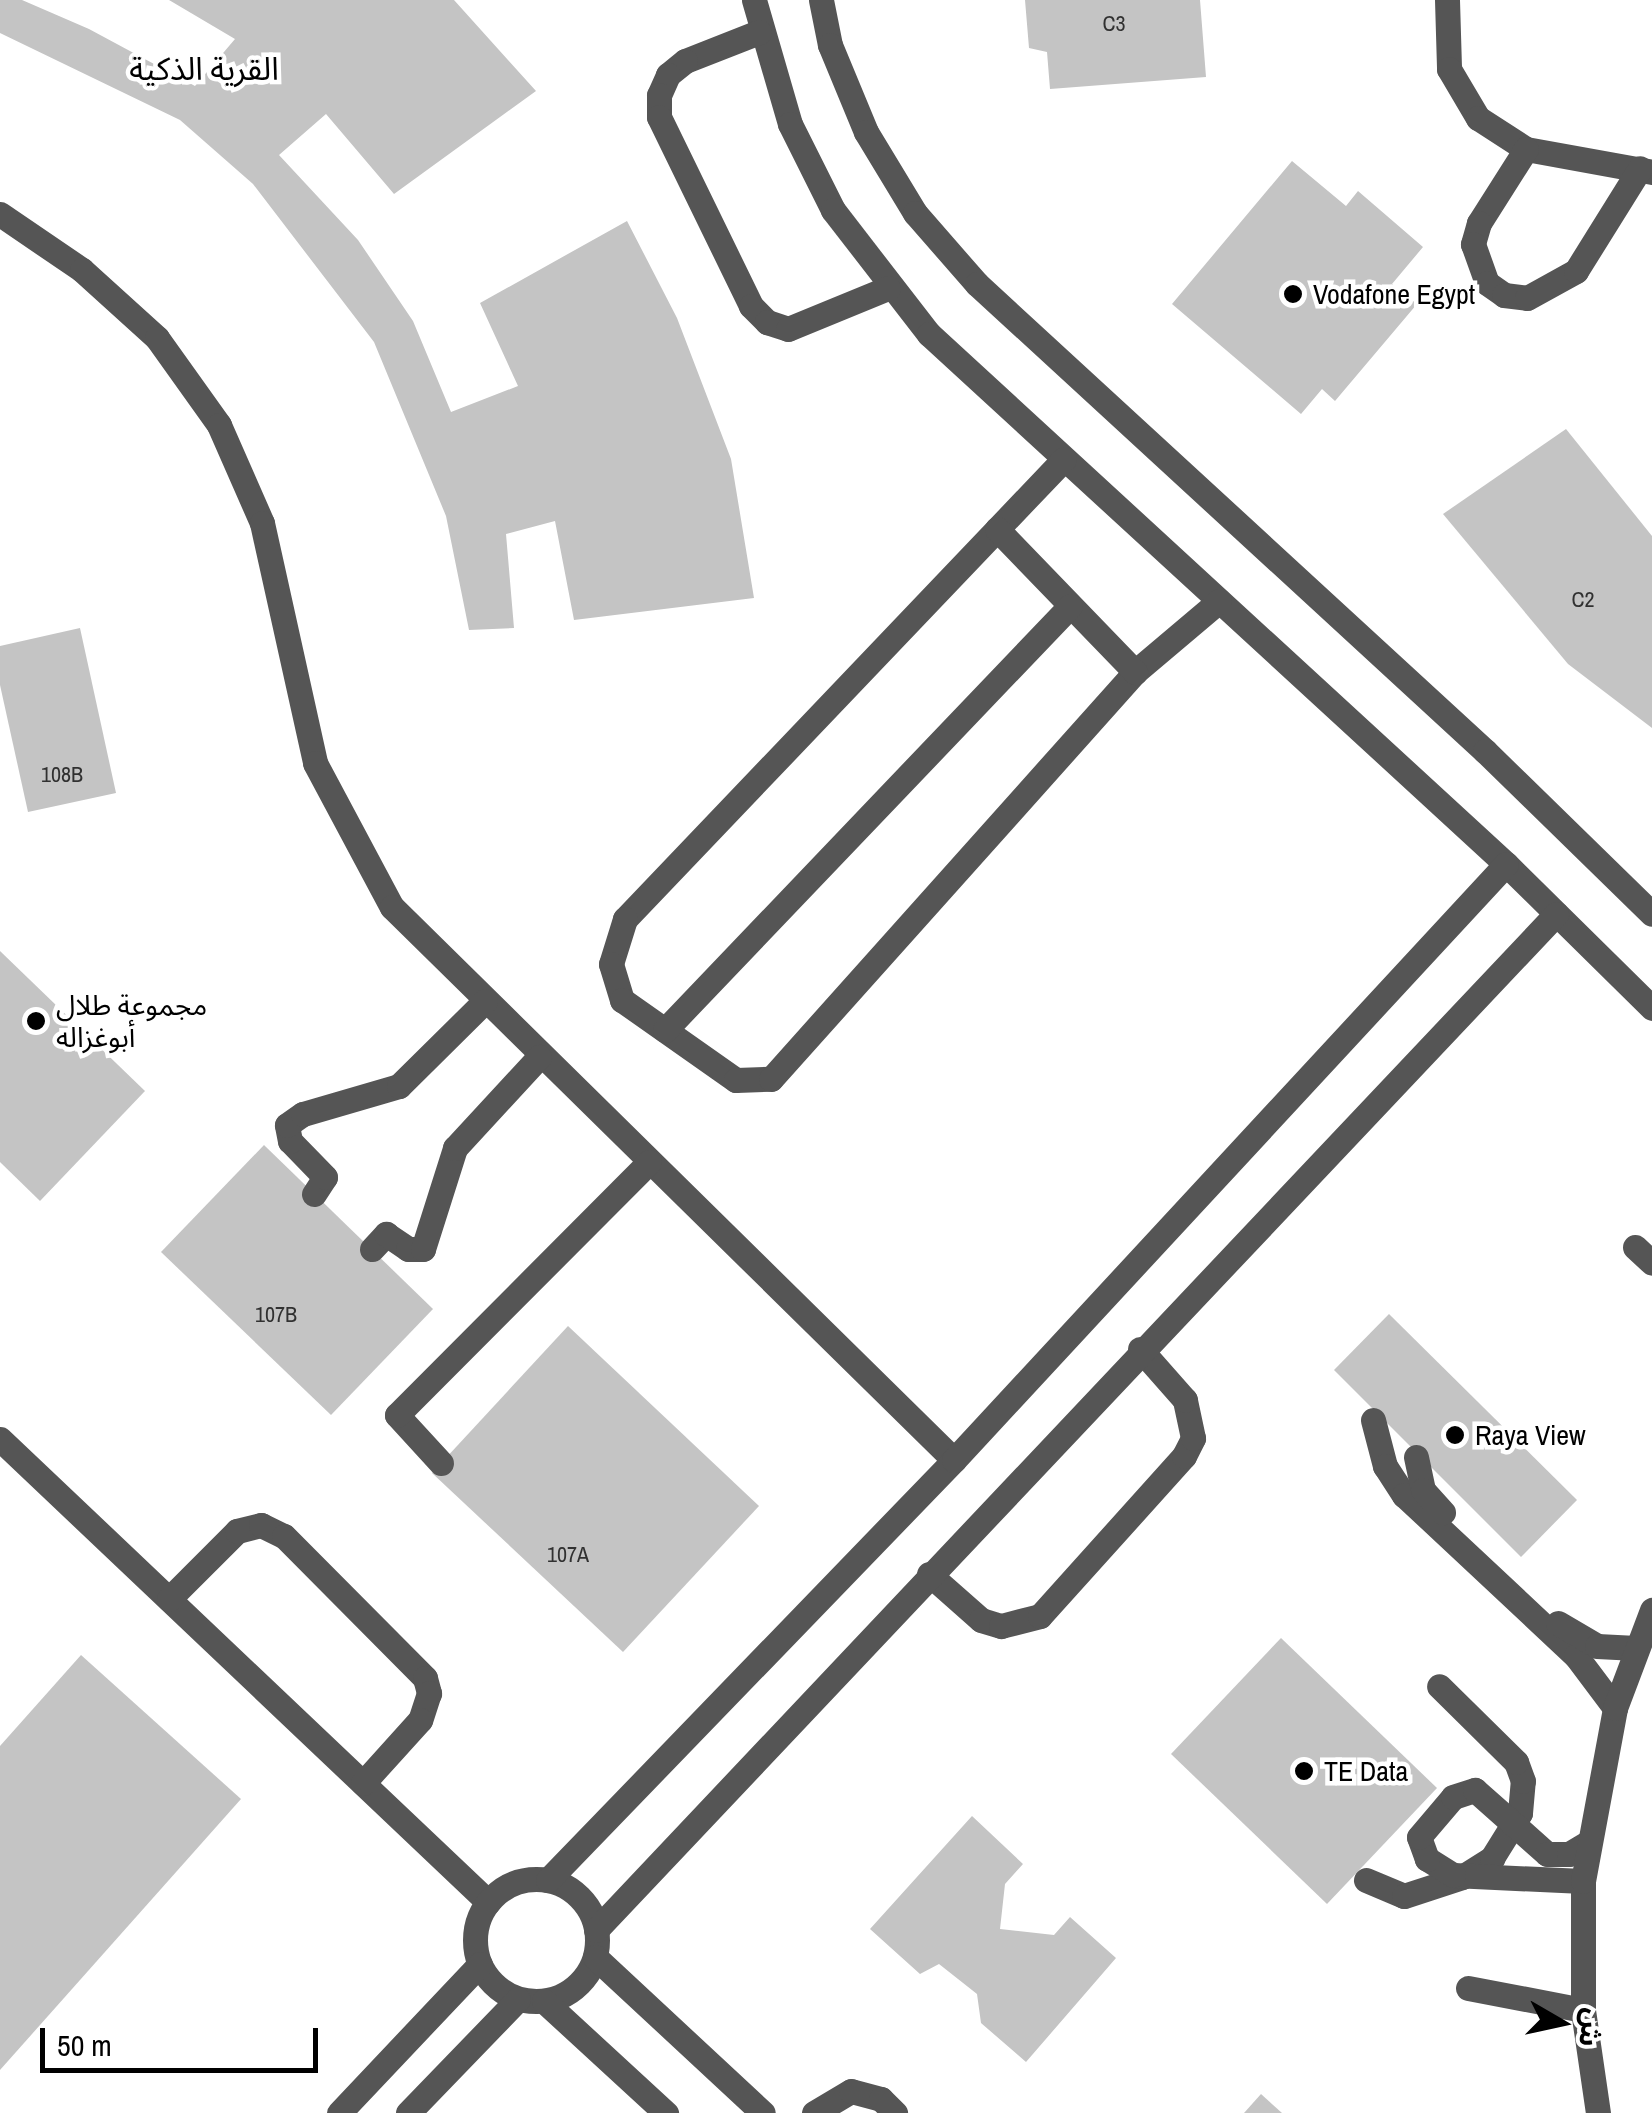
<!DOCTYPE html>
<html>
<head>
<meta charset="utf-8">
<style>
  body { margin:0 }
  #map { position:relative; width:1652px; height:2113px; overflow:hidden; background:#fff; font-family:"Archivo Narrow","Noto Sans Arabic",sans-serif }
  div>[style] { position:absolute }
  .building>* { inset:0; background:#c4c4c4 }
  .minor>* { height:25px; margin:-12.5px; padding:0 12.5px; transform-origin:12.5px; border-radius:12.5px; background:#555 }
  .minor>.ring { margin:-12.5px; padding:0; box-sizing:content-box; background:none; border:25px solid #555; border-radius:50% }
  .dots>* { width:28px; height:28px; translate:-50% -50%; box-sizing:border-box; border:5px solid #fff; border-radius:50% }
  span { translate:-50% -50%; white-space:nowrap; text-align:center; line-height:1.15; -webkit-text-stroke:9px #fff; paint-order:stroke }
  .number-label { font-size:22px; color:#313131 }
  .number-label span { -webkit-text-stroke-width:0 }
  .poi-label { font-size:28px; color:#000 }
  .left { translate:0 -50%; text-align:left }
  .quarter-label { font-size:32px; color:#000 }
  .north { position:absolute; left:1512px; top:1973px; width:100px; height:100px; -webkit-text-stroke:8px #fff; paint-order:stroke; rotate:99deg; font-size:28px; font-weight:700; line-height:40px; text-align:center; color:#000 }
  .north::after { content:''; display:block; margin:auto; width:35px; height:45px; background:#000; clip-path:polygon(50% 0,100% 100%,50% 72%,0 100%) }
  .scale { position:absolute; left:40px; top:2028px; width:278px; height:45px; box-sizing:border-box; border:5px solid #000; border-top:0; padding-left:12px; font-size:30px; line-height:35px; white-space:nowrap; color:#000; -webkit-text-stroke:8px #fff; paint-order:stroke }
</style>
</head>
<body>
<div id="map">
  <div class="building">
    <div style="clip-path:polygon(0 0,22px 0,89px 29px,195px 86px,235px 39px,169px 0,454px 0,536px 91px,394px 194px,326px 114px,279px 155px,358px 240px,413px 321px,451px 412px,518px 386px,480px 303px,627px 221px,677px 318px,731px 459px,754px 598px,574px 620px,555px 521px,506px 534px,514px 628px,469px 630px,446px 516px,374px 342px,253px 184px,180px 120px,0 33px)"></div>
    <div style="clip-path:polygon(1025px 0,1200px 0,1206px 77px,1050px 89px,1047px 52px,1029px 48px)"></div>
    <div style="clip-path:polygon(1292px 161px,1346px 206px,1358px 191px,1423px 247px,1392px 284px,1417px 304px,1335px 401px,1322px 389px,1301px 414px,1172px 304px)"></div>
    <div style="clip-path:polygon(1566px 429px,1652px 536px,1652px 728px,1568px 664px,1443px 514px)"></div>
    <div style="clip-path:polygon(80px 628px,116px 793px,28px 812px,0 685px,0 646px)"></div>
    <div style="clip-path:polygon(0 951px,145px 1091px,40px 1201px,0 1162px)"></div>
    <div style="clip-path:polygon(264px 1145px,433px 1309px,331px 1415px,161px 1252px)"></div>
    <div style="clip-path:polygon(1389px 1314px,1577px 1500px,1521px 1557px,1334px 1370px)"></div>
    <div style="clip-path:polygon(568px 1326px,759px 1506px,623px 1652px,432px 1473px)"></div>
    <div style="clip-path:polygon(1281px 1638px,1437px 1788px,1327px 1904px,1171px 1754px)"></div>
    <div style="clip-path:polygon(81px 1655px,241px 1799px,0 2070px,0 1746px)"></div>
    <div style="clip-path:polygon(972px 1816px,1023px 1864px,1005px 1884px,1000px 1929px,1054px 1935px,1070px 1917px,1116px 1958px,1026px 2062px,981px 2023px,977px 1994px,939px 1964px,920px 1974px,870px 1929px)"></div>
    <div style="clip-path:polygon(1261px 2094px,1282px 2113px,1244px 2113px)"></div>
  </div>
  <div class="minor">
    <div style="left:754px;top:0;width:129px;rotate:73.8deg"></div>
    <div style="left:790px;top:124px;width:96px;rotate:63.4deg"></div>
    <div style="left:833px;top:210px;width:157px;rotate:52.3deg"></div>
    <div style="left:929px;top:334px;width:783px;rotate:42.57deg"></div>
    <div style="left:1506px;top:864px;width:205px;rotate:44.6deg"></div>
    <div style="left:821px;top:0;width:46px;rotate:78.7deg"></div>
    <div style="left:830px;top:45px;width:94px;rotate:67.5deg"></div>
    <div style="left:866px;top:132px;width:95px;rotate:58.8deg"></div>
    <div style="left:915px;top:213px;width:94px;rotate:48.9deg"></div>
    <div style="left:977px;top:284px;width:690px;rotate:42.59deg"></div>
    <div style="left:1485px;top:751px;width:233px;rotate:44.3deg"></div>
    <div style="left:1447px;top:0;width:69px;rotate:88.3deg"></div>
    <div style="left:1449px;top:69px;width:57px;rotate:59.4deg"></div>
    <div style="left:1478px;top:118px;width:57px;rotate:32.9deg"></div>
    <div style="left:1526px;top:149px;width:128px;rotate:10.3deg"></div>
    <div style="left:759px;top:32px;width:79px;rotate:158.6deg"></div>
    <div style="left:685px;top:61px;width:22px;rotate:141deg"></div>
    <div style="left:668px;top:75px;width:22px;rotate:114deg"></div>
    <div style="left:659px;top:95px;width:22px;rotate:90deg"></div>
    <div style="left:659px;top:117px;width:210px;rotate:64deg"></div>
    <div style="left:751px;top:306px;width:23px;rotate:45deg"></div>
    <div style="left:767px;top:322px;width:22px;rotate:18deg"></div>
    <div style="left:788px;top:329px;width:108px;rotate:-22.3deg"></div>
    <div style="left:1526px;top:149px;width:88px;rotate:122.4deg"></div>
    <div style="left:1479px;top:223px;width:22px;rotate:106deg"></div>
    <div style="left:1473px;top:244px;width:41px;rotate:70.3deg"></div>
    <div style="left:1487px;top:283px;width:21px;rotate:35deg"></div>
    <div style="left:1504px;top:295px;width:23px;rotate:7deg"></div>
    <div style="left:1527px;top:298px;width:56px;rotate:-28.9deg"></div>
    <div style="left:1576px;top:271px;width:121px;rotate:-58.1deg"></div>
    <div style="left:0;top:214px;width:99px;rotate:34.3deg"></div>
    <div style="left:82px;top:270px;width:101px;rotate:42.2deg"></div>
    <div style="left:157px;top:338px;width:107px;rotate:54.5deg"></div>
    <div style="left:219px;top:425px;width:107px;rotate:66.3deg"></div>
    <div style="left:262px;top:523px;width:246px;rotate:77.5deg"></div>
    <div style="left:315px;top:763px;width:163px;rotate:61.9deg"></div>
    <div style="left:392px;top:907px;width:788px;rotate:44.54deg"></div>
    <div style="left:1064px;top:459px;width:636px;rotate:133.66deg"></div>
    <div style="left:625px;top:919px;width:47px;rotate:107.3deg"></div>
    <div style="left:611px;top:964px;width:38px;rotate:73deg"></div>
    <div style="left:622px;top:1000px;width:139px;rotate:35.1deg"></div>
    <div style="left:736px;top:1080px;width:35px;rotate:-2deg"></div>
    <div style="left:771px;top:1079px;width:546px;rotate:-48.19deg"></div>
    <div style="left:1135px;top:672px;width:110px;rotate:-40.2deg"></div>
    <div style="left:997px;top:529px;width:199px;rotate:46deg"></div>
    <div style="left:665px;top:1030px;width:586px;rotate:-46.31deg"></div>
    <div style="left:314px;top:1194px;width:20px;rotate:-57deg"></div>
    <div style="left:325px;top:1177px;width:50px;rotate:-134.2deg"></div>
    <div style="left:290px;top:1141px;width:16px;rotate:-101deg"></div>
    <div style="left:287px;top:1125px;width:19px;rotate:-35deg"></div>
    <div style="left:303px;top:1114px;width:100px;rotate:-16.3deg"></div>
    <div style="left:399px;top:1086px;width:121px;rotate:-44.7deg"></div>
    <div style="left:1635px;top:1247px;width:23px;rotate:43deg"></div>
    <div style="left:372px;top:1249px;width:21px;rotate:-47deg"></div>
    <div style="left:386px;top:1234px;width:27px;rotate:34deg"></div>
    <div style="left:408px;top:1249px;width:15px"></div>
    <div style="left:423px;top:1249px;width:106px;rotate:-72.4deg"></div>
    <div style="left:455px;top:1148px;width:124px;rotate:-47.3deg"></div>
    <div style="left:1373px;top:1420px;width:48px;rotate:75.4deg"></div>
    <div style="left:1385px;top:1466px;width:35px;rotate:57deg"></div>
    <div style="left:1404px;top:1495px;width:236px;rotate:43.1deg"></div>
    <div style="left:1576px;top:1656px;width:65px;rotate:53.1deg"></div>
    <div style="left:0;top:1439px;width:673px;rotate:43.49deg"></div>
    <div style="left:1416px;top:1457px;width:34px;rotate:78deg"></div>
    <div style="left:1423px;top:1490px;width:30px;rotate:48deg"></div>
    <div style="left:441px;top:1463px;width:65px;rotate:-132.5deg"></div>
    <div style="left:397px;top:1415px;width:357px;rotate:-45.1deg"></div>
    <div style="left:929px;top:1574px;width:69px;rotate:41.5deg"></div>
    <div style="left:981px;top:1620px;width:21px;rotate:17deg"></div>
    <div style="left:1001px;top:1626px;width:40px;rotate:-14.4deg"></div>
    <div style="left:1040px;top:1616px;width:215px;rotate:-48deg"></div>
    <div style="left:1184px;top:1456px;width:20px;rotate:-63deg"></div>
    <div style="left:1193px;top:1438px;width:39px;rotate:-102deg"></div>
    <div style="left:1185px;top:1400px;width:68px;rotate:-131.4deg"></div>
    <div style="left:169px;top:1599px;width:96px;rotate:-45deg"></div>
    <div style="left:237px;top:1531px;width:25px;rotate:-14deg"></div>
    <div style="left:261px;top:1525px;width:25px;rotate:26deg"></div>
    <div style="left:284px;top:1536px;width:200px;rotate:45.2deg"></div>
    <div style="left:425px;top:1678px;width:16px;rotate:75deg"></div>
    <div style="left:429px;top:1693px;width:28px;rotate:108deg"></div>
    <div style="left:420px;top:1720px;width:85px;rotate:132.1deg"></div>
    <div style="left:1558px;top:1623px;width:45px;rotate:30.5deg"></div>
    <div style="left:1597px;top:1646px;width:39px;rotate:3deg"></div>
    <div class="ring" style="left:475px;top:1879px;width:97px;height:97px"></div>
    <div style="left:548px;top:1880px;width:584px;rotate:-45.97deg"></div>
    <div style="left:954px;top:1460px;width:812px;rotate:-47.19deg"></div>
    <div style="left:1366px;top:1880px;width:41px;rotate:22.8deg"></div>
    <div style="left:1404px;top:1896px;width:61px;rotate:-18.1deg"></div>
    <div style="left:1462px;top:1877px;width:36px;rotate:-32deg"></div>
    <div style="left:1492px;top:1858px;width:53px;rotate:-58.1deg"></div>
    <div style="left:1520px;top:1813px;width:32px;rotate:-85deg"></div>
    <div style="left:1523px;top:1781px;width:20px;rotate:-110deg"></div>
    <div style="left:1516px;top:1762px;width:108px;rotate:-135.4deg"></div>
    <div style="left:1583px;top:1881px;width:130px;rotate:-177.4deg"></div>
    <div style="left:1453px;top:1875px;width:31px;rotate:-148deg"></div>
    <div style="left:1427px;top:1859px;width:23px;rotate:-110deg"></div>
    <div style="left:1419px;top:1837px;width:52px;rotate:-49.6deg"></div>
    <div style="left:1453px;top:1797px;width:23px;rotate:-18deg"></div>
    <div style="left:1475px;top:1790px;width:96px;rotate:41.6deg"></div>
    <div style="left:1547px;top:1854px;width:22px"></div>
    <div style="left:1569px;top:1854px;width:21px;rotate:-31deg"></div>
    <div style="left:596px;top:1930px;width:1398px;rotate:-46.62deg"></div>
    <div style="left:595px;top:1957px;width:229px;rotate:42.9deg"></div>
    <div style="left:1468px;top:1988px;width:117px;rotate:10.8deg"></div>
    <div style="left:544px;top:2001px;width:166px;rotate:42.6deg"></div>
    <div style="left:339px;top:2113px;width:205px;rotate:-46.6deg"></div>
    <div style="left:408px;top:2113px;width:158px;rotate:-46deg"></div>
    <div style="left:814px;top:2113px;width:43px;rotate:-30.7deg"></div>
    <div style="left:851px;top:2091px;width:31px;rotate:15deg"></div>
    <div style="left:881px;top:2099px;width:20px;rotate:45deg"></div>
    <div style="left:1598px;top:2113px;width:104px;rotate:-98.3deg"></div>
    <div style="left:1583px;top:2010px;width:129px;rotate:-90deg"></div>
    <div style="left:1583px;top:1881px;width:176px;rotate:-79.5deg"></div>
    <div style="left:1615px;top:1708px;width:105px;rotate:-69.3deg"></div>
  </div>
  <div class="dots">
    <div style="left:1293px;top:294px;background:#000"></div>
    <div style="left:36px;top:1021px;background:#000"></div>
    <div style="left:1455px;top:1435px;background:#000"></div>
    <div style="left:1304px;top:1771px;background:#000"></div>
  </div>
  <div class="number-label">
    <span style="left:1114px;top:24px">C3</span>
    <span style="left:1583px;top:600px">C2</span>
    <span style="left:62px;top:775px">108B</span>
    <span style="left:276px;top:1315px">107B</span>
    <span style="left:568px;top:1555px">107A</span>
  </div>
  <div class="poi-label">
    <span class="left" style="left:1313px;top:294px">Vodafone Egypt</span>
    <span class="left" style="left:56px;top:1021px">مجموعة طلال<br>أبوغزاله</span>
    <span class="left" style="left:1475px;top:1435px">Raya View</span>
    <span class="left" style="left:1324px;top:1771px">TE Data</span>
  </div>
  <div class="quarter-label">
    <span style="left:204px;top:69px">القرية الذكية</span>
  </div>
  <div class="north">ش</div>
  <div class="scale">50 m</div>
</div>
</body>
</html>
